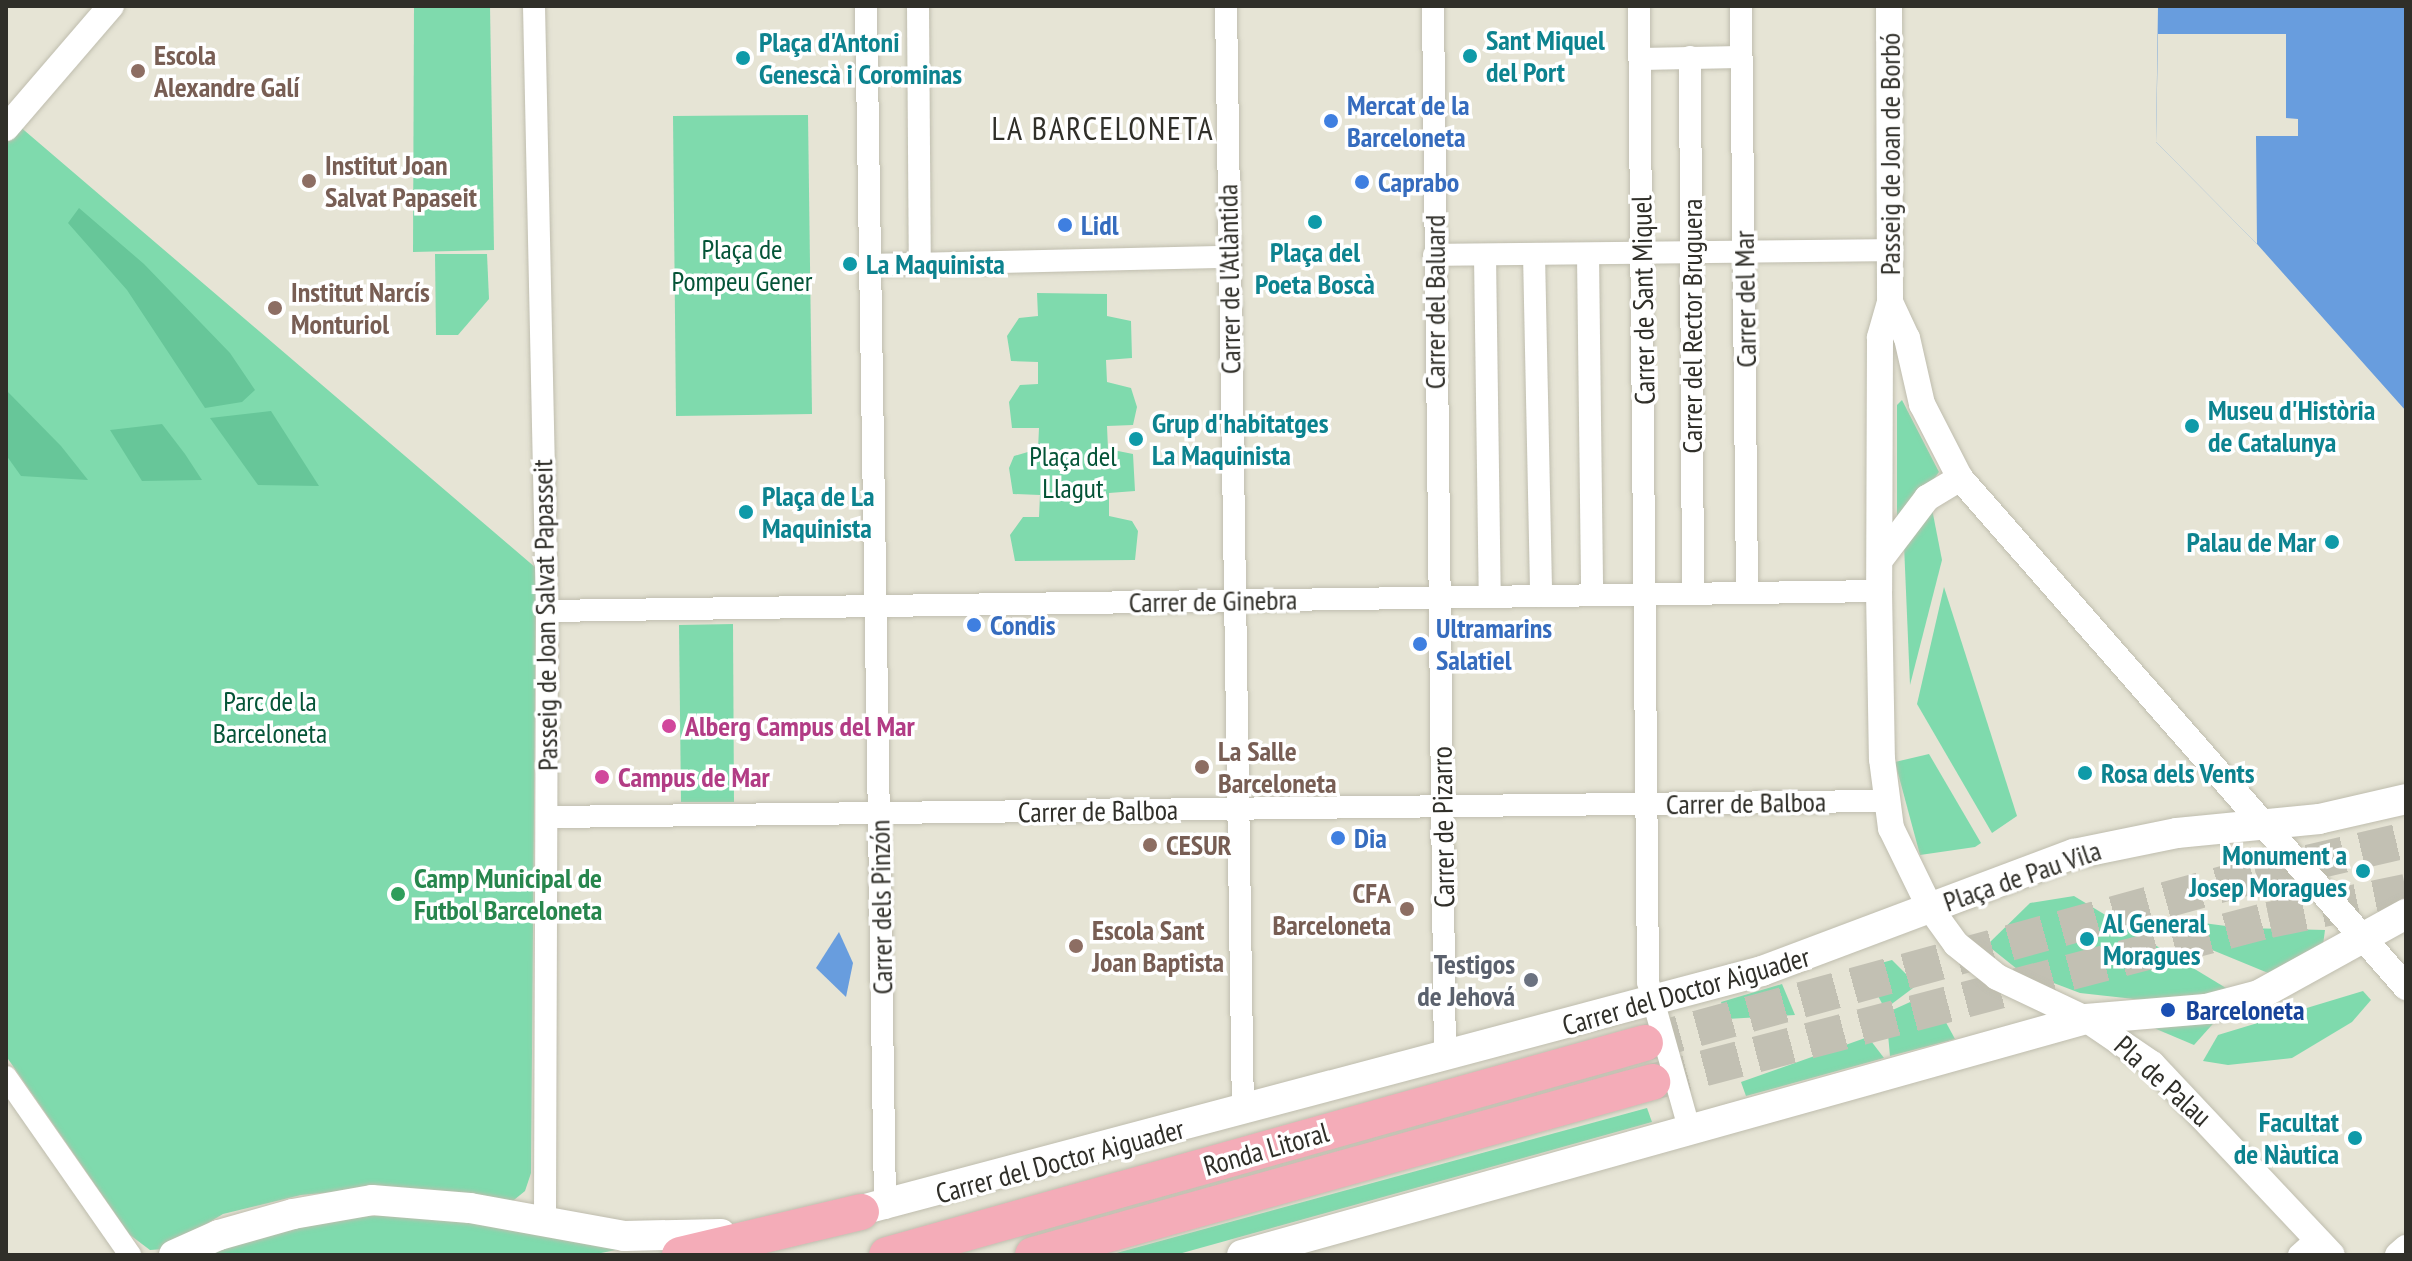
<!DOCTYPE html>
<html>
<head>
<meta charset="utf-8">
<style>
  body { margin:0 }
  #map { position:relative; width:2412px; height:1261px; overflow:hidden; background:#e6e4d5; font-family:"PT Sans Narrow",sans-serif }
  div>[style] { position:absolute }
  .green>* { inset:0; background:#7fdaad }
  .forest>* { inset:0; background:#67c699 }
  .water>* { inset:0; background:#689dde }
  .pier>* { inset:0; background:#e6e4d5 }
  .trunk-tunnel>* { height:36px; margin-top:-18px; transform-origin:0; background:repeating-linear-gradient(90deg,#c2c0b3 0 36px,transparent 0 54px) }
  .roads { filter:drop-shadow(0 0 2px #bfbdae) drop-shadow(0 0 2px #bfbdae) }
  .minor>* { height:22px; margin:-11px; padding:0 11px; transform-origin:11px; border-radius:11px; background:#fff }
  .tertiary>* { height:26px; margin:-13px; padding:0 13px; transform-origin:13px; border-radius:13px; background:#fff }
  .secondary>* { height:30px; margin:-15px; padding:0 15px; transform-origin:15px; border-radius:15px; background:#fff }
  .trunk>* { height:36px; margin:-18px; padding:0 18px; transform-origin:18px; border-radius:18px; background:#f4acb8 }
  .dots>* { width:22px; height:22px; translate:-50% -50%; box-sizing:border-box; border:4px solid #fff; border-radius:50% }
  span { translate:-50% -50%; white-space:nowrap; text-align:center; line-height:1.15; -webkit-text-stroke:7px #fff; paint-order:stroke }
  .culture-label { font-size:28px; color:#0d838f; font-weight:700 }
  .left { translate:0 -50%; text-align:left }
  .right { translate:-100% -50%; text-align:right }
  .education-label { font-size:28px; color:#785e54; font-weight:700 }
  .shop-label { font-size:28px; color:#366cbe; font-weight:700 }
  .street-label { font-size:28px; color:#302f29 }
  .park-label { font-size:28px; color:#045437 }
  .hotel-label { font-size:28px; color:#b23c85; font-weight:700 }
  .leisure-label { font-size:28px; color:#27864d; font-weight:700 }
  .worship-label { font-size:28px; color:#5b616d; font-weight:700 }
  .transit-label { font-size:28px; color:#164399; font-weight:700 }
  .quarter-label { font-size:32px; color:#302f29; letter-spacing:2px }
  .frame { position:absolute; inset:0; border:8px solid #302f29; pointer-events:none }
</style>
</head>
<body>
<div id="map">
  <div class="green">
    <div style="clip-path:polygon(414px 6px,490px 6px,494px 250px,413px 252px)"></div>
    <div style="clip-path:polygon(808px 115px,812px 414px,676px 416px,673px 116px)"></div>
    <div style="clip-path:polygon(18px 125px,536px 568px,531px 1173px,525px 1191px,509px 1204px,367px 1189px,301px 1195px,223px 1214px,164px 1249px,150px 1250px,130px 1235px,6px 1056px,6px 139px)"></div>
    <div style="clip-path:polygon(435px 254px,487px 254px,489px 299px,458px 335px,436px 335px)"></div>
    <div style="clip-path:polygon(1037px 293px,1107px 294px,1107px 316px,1131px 321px,1132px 358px,1106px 360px,1107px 382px,1131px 388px,1137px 407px,1133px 425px,1107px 426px,1108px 449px,1133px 454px,1135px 491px,1109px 493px,1109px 516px,1132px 521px,1138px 531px,1135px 560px,1015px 561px,1010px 535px,1023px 517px,1039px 517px,1040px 495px,1013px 494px,1009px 468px,1014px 456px,1038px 449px,1039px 428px,1012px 428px,1009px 402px,1020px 385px,1038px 384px,1038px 362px,1011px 361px,1007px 336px,1019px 318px,1038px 316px)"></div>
    <div style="clip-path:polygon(1902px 400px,1939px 472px,1897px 530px,1897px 405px)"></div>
    <div style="clip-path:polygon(1932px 509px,1942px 560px,1910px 685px,1904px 545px)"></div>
    <div style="clip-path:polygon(1944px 587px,2017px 816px,1992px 833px,1917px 704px)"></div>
    <div style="clip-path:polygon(733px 624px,734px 802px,681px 802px,679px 625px)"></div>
    <div style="clip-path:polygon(1929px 754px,1981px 843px,1975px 847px,1920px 855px,1895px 762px)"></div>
    <div style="clip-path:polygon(2074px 896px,2231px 991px,2161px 1002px,2080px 993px,2017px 969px,1987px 945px,2030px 903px)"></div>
    <div style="clip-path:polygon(2143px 915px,2241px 928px,2325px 930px,2323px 945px,2273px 975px,2149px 924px)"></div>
    <div style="clip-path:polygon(1892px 960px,1917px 985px,1885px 1009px,1863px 968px)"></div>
    <div style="clip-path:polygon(1782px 984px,1795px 1015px,1727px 1019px,1721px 1002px)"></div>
    <div style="clip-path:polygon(2363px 991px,2371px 1000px,2352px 1022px,2292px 1058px,2228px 1065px,2203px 1061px,2218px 1035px)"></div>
    <div style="clip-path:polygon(1930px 993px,1955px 1039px,1890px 1056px,1886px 1013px)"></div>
    <div style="clip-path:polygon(2219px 1017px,2194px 1045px,2142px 1023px)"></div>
    <div style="clip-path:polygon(1868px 1037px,1884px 1058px,1746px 1096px,1741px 1082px)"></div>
    <div style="clip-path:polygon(1647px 1108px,1652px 1122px,1175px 1255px,1109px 1255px)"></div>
    <div style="clip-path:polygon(404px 1214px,454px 1219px,621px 1249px,591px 1255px,204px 1255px,243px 1239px,353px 1217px)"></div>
  </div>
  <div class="forest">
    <div style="clip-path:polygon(79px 208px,144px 264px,230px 353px,255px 390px,242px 402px,205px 408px,127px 290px,68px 223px)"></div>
    <div style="clip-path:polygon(6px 390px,61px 446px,88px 480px,21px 476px,6px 455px)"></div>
    <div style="clip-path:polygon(271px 411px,319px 486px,258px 485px,210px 418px)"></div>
    <div style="clip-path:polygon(162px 424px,185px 454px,202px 480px,142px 481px,110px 430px)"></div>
  </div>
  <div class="water">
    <div style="clip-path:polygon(2158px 6px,2406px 6px,2406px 411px,2257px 244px,2156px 142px)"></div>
    <div style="clip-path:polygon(839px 932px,853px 963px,846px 997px,816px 968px)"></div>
  </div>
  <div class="pier">
    <div style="clip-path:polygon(2158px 34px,2286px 34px,2286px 118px,2298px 119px,2298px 136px,2256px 136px,2257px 244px,2156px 142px)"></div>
  </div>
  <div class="trunk-tunnel">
    <div style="left:1645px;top:1043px;width:634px;rotate:-15.37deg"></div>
    <div style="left:2256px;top:875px;width:154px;rotate:-13.1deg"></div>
    <div style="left:1652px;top:1082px;width:638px;rotate:-14.71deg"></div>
    <div style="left:2269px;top:920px;width:140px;rotate:-11.6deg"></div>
  </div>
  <div class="roads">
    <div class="minor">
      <div style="left:534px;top:6px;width:605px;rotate:88.77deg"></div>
      <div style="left:547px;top:611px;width:612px;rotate:90.19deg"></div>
      <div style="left:866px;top:6px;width:1202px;rotate:89.09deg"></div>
      <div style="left:918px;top:6px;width:258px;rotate:89.6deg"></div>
      <div style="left:1226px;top:6px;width:1106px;rotate:89.12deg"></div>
      <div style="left:1433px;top:6px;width:1052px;rotate:89.35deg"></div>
      <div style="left:1639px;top:6px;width:976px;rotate:89.47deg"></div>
      <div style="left:1648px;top:982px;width:155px;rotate:74.3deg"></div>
      <div style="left:1741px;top:6px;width:587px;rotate:89.41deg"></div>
      <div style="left:1690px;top:57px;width:537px;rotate:89.68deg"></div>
      <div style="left:1640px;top:59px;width:101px;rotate:-1.1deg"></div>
      <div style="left:1534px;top:254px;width:342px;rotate:88.8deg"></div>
      <div style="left:1434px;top:255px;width:457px;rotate:-0.6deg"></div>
      <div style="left:1485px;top:255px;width:341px;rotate:89.2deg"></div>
      <div style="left:1588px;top:255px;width:340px;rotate:89.3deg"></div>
      <div style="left:868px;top:265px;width:361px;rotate:-1.3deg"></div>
      <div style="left:547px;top:611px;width:1332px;rotate:-0.86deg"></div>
      <div style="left:549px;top:817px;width:1338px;rotate:-0.69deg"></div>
      <div style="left:6px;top:1077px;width:217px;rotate:55.1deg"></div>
      <div style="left:2299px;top:1255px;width:24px;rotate:-42deg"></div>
    </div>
    <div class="tertiary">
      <div style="left:1889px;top:6px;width:296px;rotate:89.8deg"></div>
      <div style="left:1890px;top:302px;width:37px;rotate:106deg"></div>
      <div style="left:1880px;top:338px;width:253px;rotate:90.2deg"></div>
      <div style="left:1879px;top:591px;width:168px;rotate:89deg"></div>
      <div style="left:1882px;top:759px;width:70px;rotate:82.6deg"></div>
      <div style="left:1891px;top:828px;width:89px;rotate:64deg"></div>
      <div style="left:1930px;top:908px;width:44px;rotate:54.2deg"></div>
      <div style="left:1956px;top:944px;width:53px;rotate:38.8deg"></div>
      <div style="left:1997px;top:977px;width:98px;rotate:25.3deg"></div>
      <div style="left:2086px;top:1019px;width:80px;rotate:34.3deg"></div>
      <div style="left:2152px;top:1064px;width:262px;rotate:46.7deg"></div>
      <div style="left:6px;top:128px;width:161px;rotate:-49.3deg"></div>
      <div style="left:1890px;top:302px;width:40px;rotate:65deg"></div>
      <div style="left:1907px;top:338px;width:68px;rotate:77.2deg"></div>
      <div style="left:1922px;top:404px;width:83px;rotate:62.8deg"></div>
      <div style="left:1960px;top:478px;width:677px;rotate:48.77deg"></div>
      <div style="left:1880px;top:560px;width:78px;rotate:-52.8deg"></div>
      <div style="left:1927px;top:498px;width:39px;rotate:-31deg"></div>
      <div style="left:2398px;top:1255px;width:11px;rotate:-41deg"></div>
    </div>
    <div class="secondary">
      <div style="left:839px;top:1216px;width:955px;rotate:-14.87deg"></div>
      <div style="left:1762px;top:971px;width:333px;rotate:-20.6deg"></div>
      <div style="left:2074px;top:854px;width:105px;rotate:-11.5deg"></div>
      <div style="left:2177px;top:833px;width:143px;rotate:-5.6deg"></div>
      <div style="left:2319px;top:819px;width:89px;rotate:-12.9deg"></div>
      <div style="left:174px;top:1255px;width:49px;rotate:-24deg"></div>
      <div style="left:219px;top:1235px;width:77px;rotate:-15.8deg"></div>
      <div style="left:293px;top:1214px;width:80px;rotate:-10deg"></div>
      <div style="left:372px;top:1200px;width:98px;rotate:4.7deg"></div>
      <div style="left:470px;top:1208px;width:157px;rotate:10.3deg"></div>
      <div style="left:624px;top:1236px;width:97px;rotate:-1.2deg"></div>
      <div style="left:1242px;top:1255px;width:876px;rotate:-15.62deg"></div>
      <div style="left:2086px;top:1019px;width:120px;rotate:-4.8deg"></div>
      <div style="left:2206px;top:1009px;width:55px;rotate:-14.8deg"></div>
      <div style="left:2259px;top:995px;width:168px;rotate:-28.9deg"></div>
    </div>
    <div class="trunk">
      <div style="left:680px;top:1255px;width:186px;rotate:-13.4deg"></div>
      <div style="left:887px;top:1255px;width:787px;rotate:-15.63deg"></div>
      <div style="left:1033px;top:1255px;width:643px;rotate:-15.61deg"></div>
    </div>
  </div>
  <div class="dots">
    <div style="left:1470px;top:56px;background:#0f9aa8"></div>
    <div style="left:743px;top:58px;background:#0f9aa8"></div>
    <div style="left:138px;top:71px;background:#8d6e63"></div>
    <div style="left:1331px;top:121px;background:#3f7fe0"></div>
    <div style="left:309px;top:181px;background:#8d6e63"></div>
    <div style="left:1362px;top:182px;background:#3f7fe0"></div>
    <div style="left:1315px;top:222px;background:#0f9aa8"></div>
    <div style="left:1065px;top:225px;background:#3f7fe0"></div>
    <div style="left:850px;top:264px;background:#0f9aa8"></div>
    <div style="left:275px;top:308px;background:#8d6e63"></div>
    <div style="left:2192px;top:426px;background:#0f9aa8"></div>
    <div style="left:1136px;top:439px;background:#0f9aa8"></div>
    <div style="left:746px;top:512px;background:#0f9aa8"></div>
    <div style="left:2332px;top:542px;background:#0f9aa8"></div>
    <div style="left:974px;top:625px;background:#3f7fe0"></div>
    <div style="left:1420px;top:644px;background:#3f7fe0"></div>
    <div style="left:669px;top:726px;background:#d1479c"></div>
    <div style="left:1202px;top:767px;background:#8d6e63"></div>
    <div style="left:2085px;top:773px;background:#0f9aa8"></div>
    <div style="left:602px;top:777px;background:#d1479c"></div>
    <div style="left:1338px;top:838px;background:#3f7fe0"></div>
    <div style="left:1150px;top:845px;background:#8d6e63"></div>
    <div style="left:2363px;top:871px;background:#0f9aa8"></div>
    <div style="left:398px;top:894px;background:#2e9e5b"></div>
    <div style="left:1407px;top:909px;background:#8d6e63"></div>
    <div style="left:2087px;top:939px;background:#0f9aa8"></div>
    <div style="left:1076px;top:946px;background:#8d6e63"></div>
    <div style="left:1531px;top:980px;background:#6b7280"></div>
    <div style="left:2168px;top:1010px;background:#1a4fb4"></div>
    <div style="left:2355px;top:1138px;background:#0f9aa8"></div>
  </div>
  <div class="culture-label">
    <span class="left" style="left:1486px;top:56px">Sant Miquel<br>del Port</span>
    <span class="left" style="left:759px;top:58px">Plaça d'Antoni<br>Genescà i Corominas</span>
    <span style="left:1315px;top:268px">Plaça del<br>Poeta Boscà</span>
    <span class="left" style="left:866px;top:264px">La Maquinista</span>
    <span class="left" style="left:2208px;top:426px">Museu d'Història<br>de Catalunya</span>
    <span class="left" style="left:1152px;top:439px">Grup d'habitatges<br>La Maquinista</span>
    <span class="left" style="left:762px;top:512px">Plaça de La<br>Maquinista</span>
    <span class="right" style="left:2316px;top:542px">Palau de Mar</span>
    <span class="left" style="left:2101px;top:773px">Rosa dels Vents</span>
    <span class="right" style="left:2347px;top:871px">Monument a<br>Josep Moragues</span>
    <span class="left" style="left:2103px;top:939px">Al General<br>Moragues</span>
    <span class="right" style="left:2339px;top:1138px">Facultat<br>de Nàutica</span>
  </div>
  <div class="education-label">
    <span class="left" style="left:154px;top:71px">Escola<br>Alexandre Galí</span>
    <span class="left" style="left:325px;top:181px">Institut Joan<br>Salvat Papaseit</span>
    <span class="left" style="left:291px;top:308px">Institut Narcís<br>Monturiol</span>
    <span class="left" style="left:1218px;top:767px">La Salle<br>Barceloneta</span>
    <span class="left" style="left:1166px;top:845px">CESUR</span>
    <span class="right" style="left:1391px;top:909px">CFA<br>Barceloneta</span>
    <span class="left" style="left:1092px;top:946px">Escola Sant<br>Joan Baptista</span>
  </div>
  <div class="shop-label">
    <span class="left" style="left:1347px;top:121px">Mercat de la<br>Barceloneta</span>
    <span class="left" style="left:1378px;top:182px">Caprabo</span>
    <span class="left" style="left:1081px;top:225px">Lidl</span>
    <span class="left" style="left:990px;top:625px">Condis</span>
    <span class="left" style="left:1436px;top:644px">Ultramarins<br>Salatiel</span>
    <span class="left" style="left:1354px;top:838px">Dia</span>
  </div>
  <div class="street-label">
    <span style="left:1890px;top:154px;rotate:-90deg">Passeig de Joan de Borbó</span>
    <span style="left:1229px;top:279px;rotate:-91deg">Carrer de l'Atlàntida</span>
    <span style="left:1745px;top:299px;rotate:-91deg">Carrer del Mar</span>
    <span style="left:1643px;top:300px;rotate:-91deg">Carrer de Sant Miquel</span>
    <span style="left:1435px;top:302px;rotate:-90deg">Carrer del Baluard</span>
    <span style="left:1692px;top:326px;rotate:-90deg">Carrer del Rector Bruguera</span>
    <span style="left:1213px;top:601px;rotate:-1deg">Carrer de Ginebra</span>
    <span style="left:545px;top:615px;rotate:-91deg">Passeig de Joan Salvat Papasseit</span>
    <span style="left:1746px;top:803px;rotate:-1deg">Carrer de Balboa</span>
    <span style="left:1098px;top:811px;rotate:-1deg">Carrer de Balboa</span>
    <span style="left:1443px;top:827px;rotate:-91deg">Carrer de Pizarro</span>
    <span style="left:2022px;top:876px;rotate:-19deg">Plaça de Pau Vila</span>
    <span style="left:881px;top:907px;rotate:-91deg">Carrer dels Pinzón</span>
    <span style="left:1686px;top:991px;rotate:-16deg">Carrer del Doctor Aiguader</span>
    <span style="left:2163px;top:1081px;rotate:42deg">Pla de Palau</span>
    <span style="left:1266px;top:1149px;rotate:-16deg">Ronda Litoral</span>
    <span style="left:1060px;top:1161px;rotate:-15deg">Carrer del Doctor Aiguader</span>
  </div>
  <div class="park-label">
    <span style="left:742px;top:265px">Plaça de<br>Pompeu Gener</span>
    <span style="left:1073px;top:472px">Plaça del<br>Llagut</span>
    <span style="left:270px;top:717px">Parc de la<br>Barceloneta</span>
  </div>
  <div class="hotel-label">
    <span class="left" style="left:685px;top:726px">Alberg Campus del Mar</span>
    <span class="left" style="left:618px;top:777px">Campus de Mar</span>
  </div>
  <div class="leisure-label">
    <span class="left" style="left:414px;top:894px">Camp Municipal de<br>Futbol Barceloneta</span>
  </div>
  <div class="worship-label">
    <span class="right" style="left:1515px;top:980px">Testigos<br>de Jehová</span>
  </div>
  <div class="transit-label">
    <span class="left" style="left:2186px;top:1010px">Barceloneta</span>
  </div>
  <div class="quarter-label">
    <span style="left:1103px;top:128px">LA BARCELONETA</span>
  </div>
  <div class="frame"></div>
</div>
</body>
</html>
